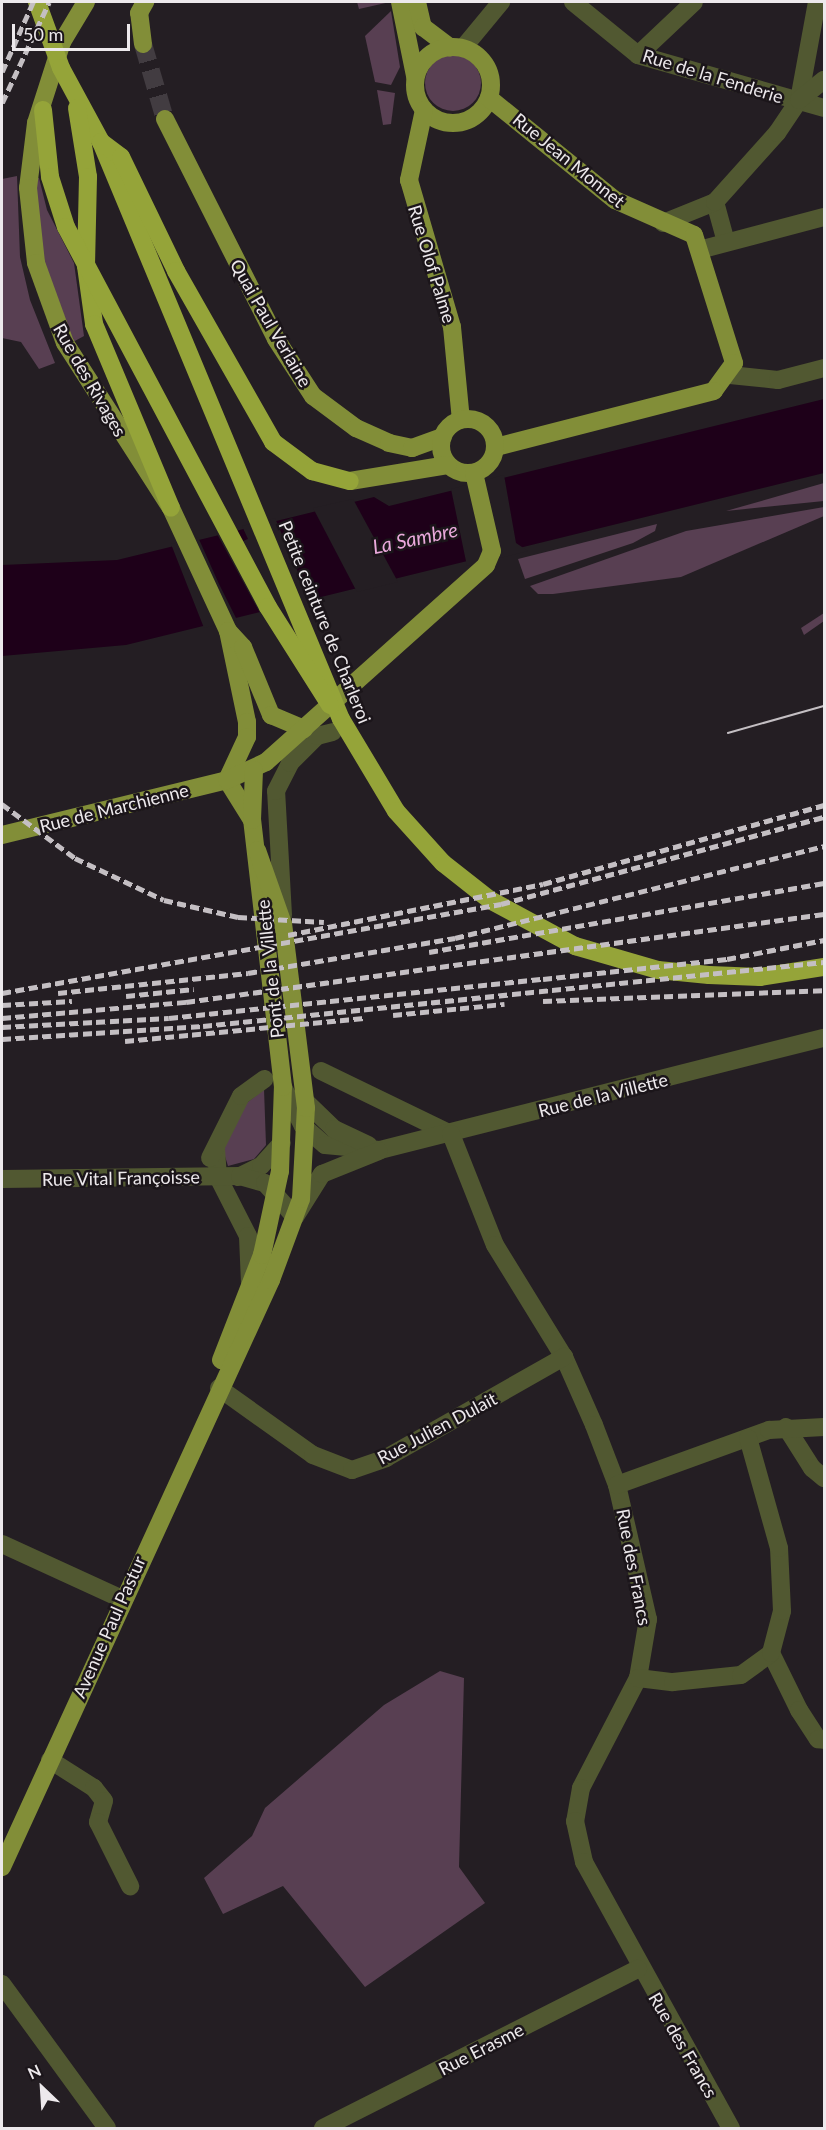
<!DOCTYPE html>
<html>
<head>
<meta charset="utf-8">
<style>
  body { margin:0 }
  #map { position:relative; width:826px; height:2130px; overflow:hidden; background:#241e23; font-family:Lato,sans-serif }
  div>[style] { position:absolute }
  .green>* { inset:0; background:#583f52 }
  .round { border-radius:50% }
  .water>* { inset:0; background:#1e0019 }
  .pier>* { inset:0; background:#241e23 }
  .major-tunnel>* { height:18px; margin-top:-9px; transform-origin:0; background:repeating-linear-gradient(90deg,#423c41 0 18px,transparent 0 27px) }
  .minor>* { height:18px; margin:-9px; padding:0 9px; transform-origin:9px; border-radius:9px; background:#515831 }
  .major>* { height:18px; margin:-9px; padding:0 9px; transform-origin:9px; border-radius:9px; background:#828e38 }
  .major>.ring { margin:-9px; padding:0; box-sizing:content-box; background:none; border:18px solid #828e38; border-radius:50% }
  .highway>* { height:18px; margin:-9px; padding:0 9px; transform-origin:9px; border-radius:9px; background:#95a439 }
  .tram>* { height:1.5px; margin:-0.75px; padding:0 0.75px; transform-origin:0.75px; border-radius:0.75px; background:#c4bfc3 }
  .rail>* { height:4.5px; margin-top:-2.25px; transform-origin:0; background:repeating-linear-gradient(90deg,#c4bfc3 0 9px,transparent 0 13.5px) }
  span { translate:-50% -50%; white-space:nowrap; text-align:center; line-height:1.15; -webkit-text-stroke:5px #1b151a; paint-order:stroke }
  .street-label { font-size:18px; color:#ede9ec }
  .water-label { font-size:20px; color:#eaa9dc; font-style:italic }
  .frame { position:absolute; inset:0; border:3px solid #ede9ec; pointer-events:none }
  .north { position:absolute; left:12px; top:2058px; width:60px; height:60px; -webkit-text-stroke:4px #1b151a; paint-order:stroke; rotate:335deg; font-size:16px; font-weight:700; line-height:24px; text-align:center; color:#ede9ec }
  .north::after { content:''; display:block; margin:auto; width:21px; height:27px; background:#ede9ec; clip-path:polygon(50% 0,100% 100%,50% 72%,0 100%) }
  .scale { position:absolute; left:12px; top:24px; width:118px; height:27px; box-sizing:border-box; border:3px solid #ede9ec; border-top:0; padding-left:8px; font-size:18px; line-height:21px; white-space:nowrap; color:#ede9ec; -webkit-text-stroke:4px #1b151a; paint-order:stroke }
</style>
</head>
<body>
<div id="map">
  <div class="green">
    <div style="clip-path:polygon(357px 2px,390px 2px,359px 9px)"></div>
    <div style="clip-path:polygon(391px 11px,400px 67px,391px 85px,375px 82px,365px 36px)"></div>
    <div class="round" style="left:425px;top:55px;width:56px;height:56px"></div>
    <div style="clip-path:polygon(377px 90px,395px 93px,391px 124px,383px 125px)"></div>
    <div style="clip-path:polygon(17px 176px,20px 257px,30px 300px,55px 363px,39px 369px,21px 342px,2px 338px,2px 179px)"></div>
    <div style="clip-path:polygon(34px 177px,39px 178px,47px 210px,74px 263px,84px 336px,73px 342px,42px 257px)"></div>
    <div style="clip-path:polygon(824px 483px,824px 501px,726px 511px)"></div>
    <div style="clip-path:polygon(824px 507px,824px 516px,681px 577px,553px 594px,538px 594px,530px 586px,686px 531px)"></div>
    <div style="clip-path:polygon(657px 524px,655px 531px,633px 543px,525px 579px,518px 559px)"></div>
    <div style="clip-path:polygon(824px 613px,824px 621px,804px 635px,801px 628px)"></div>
    <div style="clip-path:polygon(264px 1089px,266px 1145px,254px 1159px,228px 1166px,223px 1150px,244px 1105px)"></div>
    <div style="clip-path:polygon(440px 1671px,464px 1678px,459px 1867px,485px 1903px,365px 1987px,283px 1886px,223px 1914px,204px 1878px,252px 1836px,265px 1808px,384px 1705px)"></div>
  </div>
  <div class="water">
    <div style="clip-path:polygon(824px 399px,824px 473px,126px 645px,2px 656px,2px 565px,117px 560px,374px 497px,389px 506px)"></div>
  </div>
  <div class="pier">
    <div style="clip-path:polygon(504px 475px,516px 543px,528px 551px,467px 566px,451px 489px)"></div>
    <div style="clip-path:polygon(353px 499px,398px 582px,357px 592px,313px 508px)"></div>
    <div style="clip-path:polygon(275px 518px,311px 603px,261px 615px,216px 532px,235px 528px,243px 541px,248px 539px,242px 526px)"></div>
    <div style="clip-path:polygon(198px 537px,219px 584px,237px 620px,204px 628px,171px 544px)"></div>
  </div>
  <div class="major-tunnel">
    <div style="left:143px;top:44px;width:78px;rotate:73.7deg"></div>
  </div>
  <div class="minor">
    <div style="left:573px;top:2px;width:84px;rotate:39.2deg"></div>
    <div style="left:638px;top:55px;width:193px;rotate:15.9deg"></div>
    <div style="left:463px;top:48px;width:60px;rotate:-50.4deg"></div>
    <div style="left:638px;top:55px;width:77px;rotate:-43.4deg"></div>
    <div style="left:799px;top:100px;width:100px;rotate:-79.6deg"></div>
    <div style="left:715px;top:202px;width:41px;rotate:74.6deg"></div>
    <div style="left:663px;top:223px;width:56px;rotate:-22deg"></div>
    <div style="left:715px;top:202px;width:93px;rotate:-48.1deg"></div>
    <div style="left:777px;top:133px;width:40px;rotate:-56deg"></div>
    <div style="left:799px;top:100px;width:32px;rotate:-39deg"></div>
    <div style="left:703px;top:249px;width:125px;rotate:-14.8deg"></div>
    <div style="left:730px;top:375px;width:48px;rotate:5.9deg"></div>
    <div style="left:778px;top:380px;width:48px;rotate:-14.6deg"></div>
    <div style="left:283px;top:915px;width:124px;rotate:-93.2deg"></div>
    <div style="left:276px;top:791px;width:31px;rotate:-63deg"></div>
    <div style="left:290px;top:763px;width:38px;rotate:-45deg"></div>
    <div style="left:317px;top:736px;width:16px;rotate:-14deg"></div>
    <div style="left:321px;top:1071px;width:144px;rotate:25.9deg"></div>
    <div style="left:283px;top:1087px;width:44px;rotate:62.9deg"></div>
    <div style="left:303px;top:1126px;width:29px;rotate:41deg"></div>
    <div style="left:325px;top:1145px;width:55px;rotate:5.2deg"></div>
    <div style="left:380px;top:1150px;width:458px;rotate:-14.2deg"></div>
    <div style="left:305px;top:1101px;width:40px;rotate:44deg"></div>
    <div style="left:334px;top:1129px;width:38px;rotate:25deg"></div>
    <div style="left:451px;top:1134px;width:119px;rotate:68.4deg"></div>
    <div style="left:495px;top:1245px;width:132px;rotate:58.4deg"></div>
    <div style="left:564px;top:1357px;width:74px;rotate:66.2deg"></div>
    <div style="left:594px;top:1425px;width:64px;rotate:69deg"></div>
    <div style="left:617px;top:1485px;width:138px;rotate:77deg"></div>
    <div style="left:648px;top:1619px;width:60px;rotate:99.6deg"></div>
    <div style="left:638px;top:1678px;width:124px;rotate:117.4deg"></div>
    <div style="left:581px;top:1788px;width:34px;rotate:100deg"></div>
    <div style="left:575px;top:1821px;width:42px;rotate:77.6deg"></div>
    <div style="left:584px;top:1862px;width:304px;rotate:61.1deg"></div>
    <div style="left:216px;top:1149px;width:28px;rotate:86deg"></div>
    <div style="left:218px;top:1177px;width:66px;rotate:63deg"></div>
    <div style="left:248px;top:1236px;width:47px;rotate:87.6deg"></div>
    <div style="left:210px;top:1158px;width:69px;rotate:-63.4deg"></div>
    <div style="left:241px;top:1096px;width:29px;rotate:-36deg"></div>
    <div style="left:238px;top:1177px;width:25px;rotate:-26deg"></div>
    <div style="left:261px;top:1166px;width:31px;rotate:-48deg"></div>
    <div style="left:2px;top:1179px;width:238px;rotate:-0.7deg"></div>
    <div style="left:240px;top:1176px;width:26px;rotate:16deg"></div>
    <div style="left:265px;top:1183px;width:45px;rotate:48.6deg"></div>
    <div style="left:295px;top:1217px;width:51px;rotate:-57.9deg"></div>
    <div style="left:322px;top:1174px;width:61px;rotate:-22deg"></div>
    <div style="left:219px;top:1388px;width:115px;rotate:35.5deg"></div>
    <div style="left:313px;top:1455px;width:42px;rotate:21deg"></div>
    <div style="left:352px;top:1470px;width:36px;rotate:-19deg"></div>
    <div style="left:386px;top:1458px;width:205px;rotate:-29.6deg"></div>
    <div style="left:786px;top:1427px;width:49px;rotate:57.6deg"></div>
    <div style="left:812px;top:1468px;width:16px;rotate:40deg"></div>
    <div style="left:617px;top:1485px;width:162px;rotate:-19.9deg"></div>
    <div style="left:769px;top:1430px;width:55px;rotate:-3.1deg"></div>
    <div style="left:2px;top:1544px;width:132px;rotate:24.6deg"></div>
    <div style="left:771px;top:1653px;width:64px;rotate:63.8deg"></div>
    <div style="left:799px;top:1710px;width:35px;rotate:57deg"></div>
    <div style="left:818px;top:1739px;width:6px;rotate:9deg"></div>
    <div style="left:638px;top:1678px;width:35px;rotate:7deg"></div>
    <div style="left:673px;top:1682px;width:68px;rotate:-5.9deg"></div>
    <div style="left:741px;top:1675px;width:37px;rotate:-36deg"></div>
    <div style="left:771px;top:1653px;width:43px;rotate:-75.3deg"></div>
    <div style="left:782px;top:1611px;width:63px;rotate:-92.7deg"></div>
    <div style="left:779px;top:1548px;width:114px;rotate:-105.7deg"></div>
    <div style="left:50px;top:1760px;width:52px;rotate:32.5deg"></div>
    <div style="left:94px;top:1788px;width:16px;rotate:52deg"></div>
    <div style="left:104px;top:1801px;width:22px;rotate:106deg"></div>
    <div style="left:98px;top:1822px;width:72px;rotate:63.4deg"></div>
    <div style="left:2px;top:1984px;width:178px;rotate:53.9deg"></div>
    <div style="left:323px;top:2128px;width:353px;rotate:-26.8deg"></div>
  </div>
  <div class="major">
    <div style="left:86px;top:2px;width:47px;rotate:121deg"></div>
    <div style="left:62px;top:42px;width:85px;rotate:107.8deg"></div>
    <div style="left:36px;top:123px;width:65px;rotate:97deg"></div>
    <div style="left:28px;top:188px;width:75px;rotate:83.9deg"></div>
    <div style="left:36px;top:263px;width:85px;rotate:70.1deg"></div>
    <div style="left:65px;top:343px;width:196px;rotate:57.3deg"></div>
    <div style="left:171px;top:508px;width:136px;rotate:65.1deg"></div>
    <div style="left:228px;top:631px;width:93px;rotate:78.2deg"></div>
    <div style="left:247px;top:722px;width:15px;rotate:90deg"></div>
    <div style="left:247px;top:737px;width:47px;rotate:114.9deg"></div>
    <div style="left:400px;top:2px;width:76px;rotate:78.5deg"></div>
    <div style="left:417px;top:2px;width:26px;rotate:77deg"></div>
    <div style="left:423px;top:27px;width:34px;rotate:37deg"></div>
    <div style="left:143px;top:44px;width:31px;rotate:-97deg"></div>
    <div style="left:139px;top:13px;width:13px;rotate:-61deg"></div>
    <div class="ring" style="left:415px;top:47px;width:58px;height:58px"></div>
    <div style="left:489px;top:98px;width:162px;rotate:39deg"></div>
    <div style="left:615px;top:200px;width:86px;rotate:23.9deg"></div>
    <div style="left:694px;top:235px;width:134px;rotate:72.6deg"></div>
    <div style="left:734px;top:363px;width:34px;rotate:126deg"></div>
    <div style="left:714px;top:391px;width:225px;rotate:165.6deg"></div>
    <div style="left:424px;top:110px;width:72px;rotate:102.1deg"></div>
    <div style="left:409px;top:180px;width:153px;rotate:73.7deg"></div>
    <div style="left:452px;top:327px;width:93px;rotate:84.5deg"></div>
    <div style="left:165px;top:119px;width:246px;rotate:63.2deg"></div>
    <div style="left:276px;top:339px;width:68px;rotate:57deg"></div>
    <div style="left:313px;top:396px;width:54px;rotate:36.7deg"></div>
    <div style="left:356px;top:428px;width:36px;rotate:24deg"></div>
    <div style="left:389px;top:443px;width:24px;rotate:12deg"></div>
    <div style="left:412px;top:448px;width:33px;rotate:-20deg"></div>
    <div class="ring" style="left:441px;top:419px;width:36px;height:36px"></div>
    <div style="left:350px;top:481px;width:99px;rotate:-9.3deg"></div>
    <div style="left:228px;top:631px;width:22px;rotate:47deg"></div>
    <div style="left:243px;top:647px;width:74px;rotate:67.6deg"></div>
    <div style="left:271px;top:715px;width:36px;rotate:23deg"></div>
    <div style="left:227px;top:780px;width:47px;rotate:58deg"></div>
    <div style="left:2px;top:835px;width:232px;rotate:-13.7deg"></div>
    <div style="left:227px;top:780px;width:43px;rotate:-24.8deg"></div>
    <div style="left:266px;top:762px;width:295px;rotate:-41.8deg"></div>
    <div style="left:486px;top:565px;width:15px;rotate:-67deg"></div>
    <div style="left:492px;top:551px;width:80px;rotate:-103deg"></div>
    <div style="left:221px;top:1360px;width:113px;rotate:-68.7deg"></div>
    <div style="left:262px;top:1255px;width:86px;rotate:-77.9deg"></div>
    <div style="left:280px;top:1171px;width:84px;rotate:-88deg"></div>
    <div style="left:283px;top:1087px;width:269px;rotate:-96.6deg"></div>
    <div style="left:252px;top:820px;width:50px;rotate:-87.7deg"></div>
    <div style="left:2px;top:1867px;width:646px;rotate:-65.38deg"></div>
    <div style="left:271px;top:1280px;width:86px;rotate:-69.7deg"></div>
    <div style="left:301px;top:1199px;width:91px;rotate:-86.9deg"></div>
    <div style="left:306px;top:1108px;width:185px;rotate:-97.1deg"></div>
    <div style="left:283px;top:924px;width:78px;rotate:-109.4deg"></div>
  </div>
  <div class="highway">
    <div style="left:37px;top:2px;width:70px;rotate:70deg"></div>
    <div style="left:61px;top:68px;width:84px;rotate:61.6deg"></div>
    <div style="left:101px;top:142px;width:625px;rotate:67.42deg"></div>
    <div style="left:341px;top:719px;width:107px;rotate:59.1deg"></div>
    <div style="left:396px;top:811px;width:70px;rotate:47.9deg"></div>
    <div style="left:443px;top:863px;width:60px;rotate:38.2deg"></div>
    <div style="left:490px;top:900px;width:97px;rotate:28.4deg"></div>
    <div style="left:575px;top:946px;width:86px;rotate:16.1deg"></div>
    <div style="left:658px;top:970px;width:51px;rotate:5.6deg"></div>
    <div style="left:709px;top:975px;width:51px;rotate:2.2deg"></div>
    <div style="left:760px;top:977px;width:65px;rotate:-8.9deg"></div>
    <div style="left:77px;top:108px;width:70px;rotate:80.9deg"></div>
    <div style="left:88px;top:177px;width:89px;rotate:91.3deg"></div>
    <div style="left:86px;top:266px;width:59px;rotate:82.1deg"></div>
    <div style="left:94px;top:324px;width:199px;rotate:67.3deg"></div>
    <div style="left:43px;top:110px;width:67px;rotate:84deg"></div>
    <div style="left:50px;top:177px;width:52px;rotate:72.3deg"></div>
    <div style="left:66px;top:227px;width:430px;rotate:62deg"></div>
    <div style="left:268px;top:607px;width:116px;rotate:57.7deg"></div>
    <div style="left:101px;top:142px;width:25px;rotate:37deg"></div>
    <div style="left:121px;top:157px;width:127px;rotate:64.2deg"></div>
    <div style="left:176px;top:271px;width:197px;rotate:60.4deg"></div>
    <div style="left:273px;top:442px;width:49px;rotate:36.6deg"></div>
    <div style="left:312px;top:471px;width:39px;rotate:15deg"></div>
  </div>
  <div class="tram">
    <div style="left:728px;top:733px;width:100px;rotate:-15.7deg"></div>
  </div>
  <div class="rail">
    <div style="left:2px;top:72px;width:77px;rotate:-66.1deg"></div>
    <div style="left:2px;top:103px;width:111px;rotate:-65deg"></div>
    <div style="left:2px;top:804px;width:91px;rotate:36.5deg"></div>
    <div style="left:75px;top:858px;width:98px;rotate:25.3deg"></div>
    <div style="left:164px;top:900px;width:76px;rotate:12.9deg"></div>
    <div style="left:238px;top:917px;width:86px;rotate:3.3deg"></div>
    <div style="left:288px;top:935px;width:260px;rotate:-11.3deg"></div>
    <div style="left:543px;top:884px;width:292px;rotate:-15.7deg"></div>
    <div style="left:429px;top:952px;width:401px;rotate:-9.9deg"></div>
    <div style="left:2px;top:993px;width:507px;rotate:-10.11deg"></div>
    <div style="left:501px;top:904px;width:335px;rotate:-15.1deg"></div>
    <div style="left:58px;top:993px;width:191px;rotate:-6deg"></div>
    <div style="left:248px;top:973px;width:210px;rotate:-9.6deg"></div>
    <div style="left:455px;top:938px;width:380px;rotate:-14deg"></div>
    <div style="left:126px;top:996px;width:68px;rotate:-5.9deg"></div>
    <div style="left:543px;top:1001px;width:281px;rotate:-2.2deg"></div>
    <div style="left:2px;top:1005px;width:70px;rotate:-3.3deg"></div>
    <div style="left:393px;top:1015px;width:112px;rotate:-5.7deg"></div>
    <div style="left:2px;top:1018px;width:185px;rotate:-5deg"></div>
    <div style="left:186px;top:1002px;width:644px;rotate:-7.85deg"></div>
    <div style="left:2px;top:1027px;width:167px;rotate:-3.1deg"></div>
    <div style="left:169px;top:1018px;width:376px;rotate:-6deg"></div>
    <div style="left:543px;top:979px;width:185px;rotate:-6.2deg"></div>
    <div style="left:727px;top:959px;width:99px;rotate:-11.1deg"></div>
    <div style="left:2px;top:1039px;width:201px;rotate:-3.7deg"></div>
    <div style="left:203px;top:1026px;width:624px;rotate:-5.88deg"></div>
    <div style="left:125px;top:1041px;width:240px;rotate:-5.5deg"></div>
  </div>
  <div class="street-label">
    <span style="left:713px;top:76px;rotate:17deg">Rue de la Fenderie</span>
    <span style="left:569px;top:160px;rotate:39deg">Rue Jean Monnet</span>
    <span style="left:432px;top:264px;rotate:73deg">Rue Olof Palme</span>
    <span style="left:271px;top:323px;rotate:60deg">Quai Paul Verlaine</span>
    <span style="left:90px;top:380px;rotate:60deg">Rue des Rivages</span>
    <span style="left:325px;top:622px;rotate:68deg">Petite ceinture de Charleroi</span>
    <span style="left:114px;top:808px;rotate:-14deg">Rue de Marchienne</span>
    <span style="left:270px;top:969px;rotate:-96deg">Pont de la Villette</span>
    <span style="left:603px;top:1095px;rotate:-14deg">Rue de la Villette</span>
    <span style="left:121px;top:1178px;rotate:-1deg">Rue Vital Françoisse</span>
    <span style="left:437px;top:1428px;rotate:-28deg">Rue Julien Dulait</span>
    <span style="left:634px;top:1567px;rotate:79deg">Rue des Francs</span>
    <span style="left:109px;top:1627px;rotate:-66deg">Avenue Paul Pastur</span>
    <span style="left:683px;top:2045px;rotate:60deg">Rue des Francs</span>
    <span style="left:481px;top:2049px;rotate:-27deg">Rue Erasme</span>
  </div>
  <div class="water-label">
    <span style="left:415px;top:538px;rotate:-12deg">La Sambre</span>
  </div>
  <div class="frame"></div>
  <div class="north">N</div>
  <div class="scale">50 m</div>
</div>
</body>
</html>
